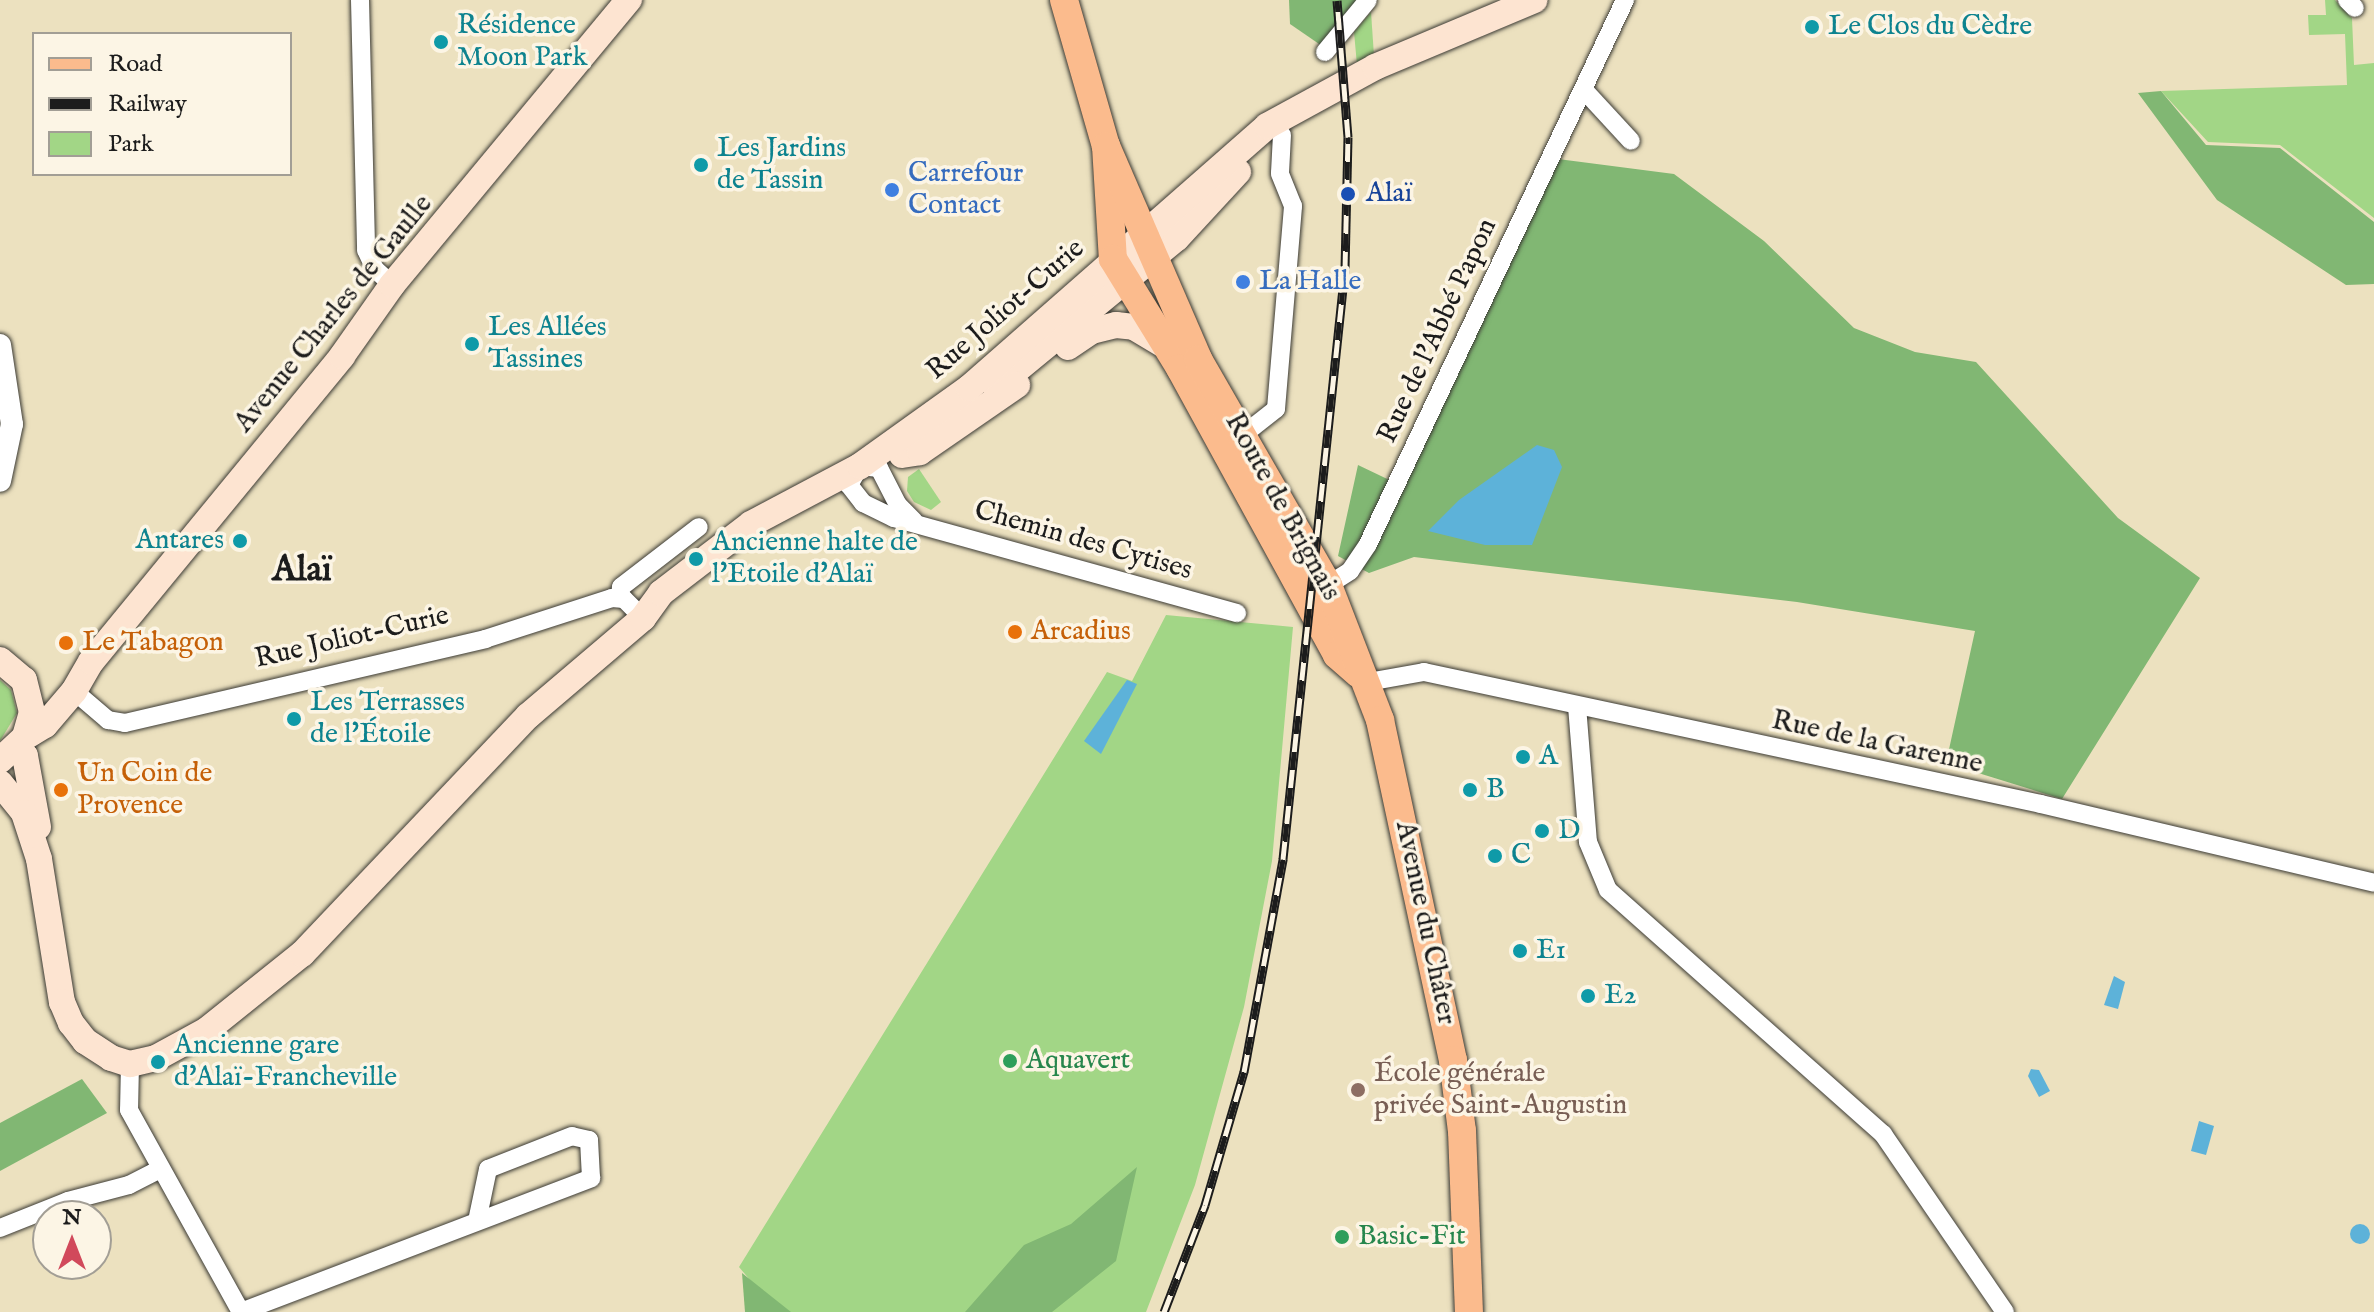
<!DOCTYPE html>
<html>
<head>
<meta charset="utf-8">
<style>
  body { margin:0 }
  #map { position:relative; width:2374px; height:1312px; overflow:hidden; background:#ece1bf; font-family:"IM FELL English",serif }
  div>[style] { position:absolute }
  .green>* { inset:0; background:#a2d686 }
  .forest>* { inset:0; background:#81b773 }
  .water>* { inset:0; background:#5db2d9 }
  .round { border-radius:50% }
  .roads { filter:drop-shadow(0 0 2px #3b3a34) drop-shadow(0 0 2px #3b3a34) }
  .minor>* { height:18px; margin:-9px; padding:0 9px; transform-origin:9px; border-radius:9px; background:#fff }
  .tertiary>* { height:22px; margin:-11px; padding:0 11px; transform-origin:11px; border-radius:11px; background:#fff }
  .secondary>* { height:26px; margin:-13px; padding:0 13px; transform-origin:13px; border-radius:13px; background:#fde4d1 }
  .primary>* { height:28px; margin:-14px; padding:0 14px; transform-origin:14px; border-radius:14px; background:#fbbb8d }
  .rail>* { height:9px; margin-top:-4.5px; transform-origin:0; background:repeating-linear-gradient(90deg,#fcf5e5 0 18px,#1c1c1c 0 36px); box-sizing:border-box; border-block:2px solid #1c1c1c }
  .dots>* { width:22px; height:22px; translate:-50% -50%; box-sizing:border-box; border:4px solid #fcf5e5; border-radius:50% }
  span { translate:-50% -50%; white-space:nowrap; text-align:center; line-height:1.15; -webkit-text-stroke:7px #fcf5e5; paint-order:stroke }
  .culture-label { font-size:28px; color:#0d838f }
  .left { translate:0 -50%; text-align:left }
  .right { translate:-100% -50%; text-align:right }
  .shop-label { font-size:28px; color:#366cbe }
  .transit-label { font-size:28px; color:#164399 }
  .street-label { font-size:28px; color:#1c1c1c }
  .food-label { font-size:28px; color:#c56008 }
  .leisure-label { font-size:28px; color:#27864d }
  .education-label { font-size:28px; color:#785e54 }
  .district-label { font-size:36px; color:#1c1c1c; font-weight:700 }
  .legend { position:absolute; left:32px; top:32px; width:260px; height:144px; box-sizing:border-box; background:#fcf5e5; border:2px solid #a29e95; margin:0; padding:10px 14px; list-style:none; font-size:24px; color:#1c1c1c }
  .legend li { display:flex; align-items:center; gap:16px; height:40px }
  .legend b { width:40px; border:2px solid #a29e95 }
  .north { position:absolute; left:32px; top:1200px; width:80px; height:80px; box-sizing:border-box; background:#fcf5e5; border:2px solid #a29e95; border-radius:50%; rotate:0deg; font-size:22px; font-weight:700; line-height:32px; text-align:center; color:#1c1c1c }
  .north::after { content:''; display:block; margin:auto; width:28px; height:36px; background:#d1495b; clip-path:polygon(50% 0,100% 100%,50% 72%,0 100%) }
</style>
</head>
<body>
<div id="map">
  <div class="green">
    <div style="clip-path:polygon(2325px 0,2335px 0,2352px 18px,2354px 65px,2374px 63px,2374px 218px,2280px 145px,2208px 142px,2161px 91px,2347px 85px,2345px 34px,2309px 35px,2308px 15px,2326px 15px)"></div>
    <div style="clip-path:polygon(1371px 12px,1374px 56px,1357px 65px,1354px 32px)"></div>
    <div style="clip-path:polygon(919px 469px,941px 502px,931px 510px,914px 502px,907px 491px,908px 477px)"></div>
    <div style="clip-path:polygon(1166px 615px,1293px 627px,1272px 861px,1244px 1007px,1195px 1185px,1146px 1312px,777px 1312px,739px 1267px,1107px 672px,1132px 681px)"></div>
    <div style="clip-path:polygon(0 680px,11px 690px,17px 713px,0 741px)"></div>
  </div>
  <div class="forest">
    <div style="clip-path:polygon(1289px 0,1358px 0,1322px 46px,1290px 24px)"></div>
    <div style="clip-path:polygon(2161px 91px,2206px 145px,2280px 148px,2374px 222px,2374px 284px,2346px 285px,2217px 200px,2138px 93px)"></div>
    <div style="clip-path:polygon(1558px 159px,1674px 174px,1764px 241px,1854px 328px,1915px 352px,1976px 362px,2118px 518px,2200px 578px,2062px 799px,1946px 763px,1975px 631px,1797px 602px,1414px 557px,1369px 573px,1338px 556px,1358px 465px,1404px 487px)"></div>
    <div style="clip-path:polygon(82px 1079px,107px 1113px,0 1171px,0 1123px)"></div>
    <div style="clip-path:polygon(1137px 1167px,1116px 1261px,1052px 1312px,965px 1312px,1024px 1245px,1071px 1224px)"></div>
    <div style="clip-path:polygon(742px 1273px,791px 1312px,745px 1312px)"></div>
  </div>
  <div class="water">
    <div style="clip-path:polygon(1537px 445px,1554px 450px,1562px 467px,1532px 545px,1485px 545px,1428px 531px,1459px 500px)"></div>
    <div style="clip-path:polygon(1127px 680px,1137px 684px,1101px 754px,1084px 741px)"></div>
    <div style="clip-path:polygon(2114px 976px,2125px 982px,2118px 1009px,2104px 1005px)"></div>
    <div style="clip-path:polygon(2031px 1069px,2039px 1070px,2050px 1091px,2039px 1097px,2028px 1076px)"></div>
    <div style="clip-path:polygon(2199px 1121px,2214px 1126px,2206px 1155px,2191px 1151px)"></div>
    <div class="round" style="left:2350px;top:1224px;width:20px;height:20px"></div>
  </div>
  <div class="roads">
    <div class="minor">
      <div style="left:360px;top:0;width:250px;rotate:88.6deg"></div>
      <div style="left:366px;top:250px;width:21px;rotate:65deg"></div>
      <div style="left:375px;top:269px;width:23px;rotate:43deg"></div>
      <div style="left:2347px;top:0;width:11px;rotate:45deg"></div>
      <div style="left:1325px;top:52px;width:67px;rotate:-50.4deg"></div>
      <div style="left:1584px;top:90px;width:69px;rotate:47.3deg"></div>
      <div style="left:1243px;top:435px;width:42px;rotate:-38.2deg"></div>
      <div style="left:1276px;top:409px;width:204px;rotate:-85.2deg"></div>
      <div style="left:1293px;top:206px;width:35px;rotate:-112deg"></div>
      <div style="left:1280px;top:173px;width:38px;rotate:-87deg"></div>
      <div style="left:914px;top:521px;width:23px;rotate:-135deg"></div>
      <div style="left:898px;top:505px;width:42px;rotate:-117.2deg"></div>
      <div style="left:879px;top:468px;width:19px;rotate:-174deg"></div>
      <div style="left:860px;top:466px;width:22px;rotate:120deg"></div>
      <div style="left:849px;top:485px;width:23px;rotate:52deg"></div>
      <div style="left:863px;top:503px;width:34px;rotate:26deg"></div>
      <div style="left:894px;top:518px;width:356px;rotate:15.5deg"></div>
      <div style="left:1328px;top:585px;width:26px;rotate:-32deg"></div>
      <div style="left:1350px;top:571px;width:32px;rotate:-56deg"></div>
      <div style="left:1368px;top:544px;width:602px;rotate:-64.71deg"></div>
      <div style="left:620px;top:598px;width:11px;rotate:-85deg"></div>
      <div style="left:621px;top:587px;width:98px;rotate:-37.6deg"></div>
      <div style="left:1368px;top:682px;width:57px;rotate:-10.1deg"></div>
      <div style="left:1424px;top:672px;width:631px;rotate:12.08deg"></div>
      <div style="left:2041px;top:804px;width:342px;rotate:13.3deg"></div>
      <div style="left:74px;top:691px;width:45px;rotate:40.5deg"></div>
      <div style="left:108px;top:720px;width:17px;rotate:10deg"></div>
      <div style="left:125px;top:723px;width:370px;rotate:-13.1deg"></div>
      <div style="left:485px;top:639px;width:133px;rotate:-17.9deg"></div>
      <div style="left:612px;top:598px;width:12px;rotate:5deg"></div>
      <div style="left:624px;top:599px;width:27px;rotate:45deg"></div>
      <div style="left:1577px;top:706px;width:136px;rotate:85.4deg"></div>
      <div style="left:1588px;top:842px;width:52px;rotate:67.4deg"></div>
      <div style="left:1608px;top:890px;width:368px;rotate:41.6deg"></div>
      <div style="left:1883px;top:1134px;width:216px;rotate:55.6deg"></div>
      <div style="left:130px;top:1064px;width:46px;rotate:91.2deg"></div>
      <div style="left:129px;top:1110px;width:231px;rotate:61deg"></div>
      <div style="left:0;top:1228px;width:73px;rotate:-21.7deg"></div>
      <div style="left:68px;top:1201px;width:63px;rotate:-14.7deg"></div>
      <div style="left:129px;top:1185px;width:34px;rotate:-27deg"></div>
      <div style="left:241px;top:1312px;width:375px;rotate:-20.9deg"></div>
      <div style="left:591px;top:1178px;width:38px;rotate:-93deg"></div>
      <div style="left:589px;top:1140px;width:17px;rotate:-167deg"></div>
      <div style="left:572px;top:1136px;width:90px;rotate:158.6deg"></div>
      <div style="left:488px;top:1169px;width:53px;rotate:101.9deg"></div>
    </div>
    <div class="tertiary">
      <div style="left:0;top:345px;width:80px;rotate:81.4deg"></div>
      <div style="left:12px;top:424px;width:58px;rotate:101.9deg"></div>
    </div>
    <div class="secondary">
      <div style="left:1068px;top:347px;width:29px;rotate:-34deg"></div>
      <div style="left:1092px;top:331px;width:25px;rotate:-14deg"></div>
      <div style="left:1116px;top:325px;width:18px;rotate:6deg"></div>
      <div style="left:1134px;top:327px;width:39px;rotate:31deg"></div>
      <div style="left:996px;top:387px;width:234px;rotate:-39.5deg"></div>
      <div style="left:1177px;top:238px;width:90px;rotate:-47.3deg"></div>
      <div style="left:902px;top:455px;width:18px;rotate:-9deg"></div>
      <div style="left:920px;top:452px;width:118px;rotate:-34.6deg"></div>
      <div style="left:0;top:660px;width:31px;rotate:40deg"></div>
      <div style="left:24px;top:680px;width:33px;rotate:76deg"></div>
      <div style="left:32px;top:712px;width:26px;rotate:106deg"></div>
      <div style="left:25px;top:737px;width:34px;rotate:137deg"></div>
      <div style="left:25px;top:737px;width:23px;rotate:-31deg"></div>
      <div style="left:45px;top:725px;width:45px;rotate:-49.5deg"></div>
      <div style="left:74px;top:691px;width:34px;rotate:-60deg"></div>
      <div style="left:91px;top:662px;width:396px;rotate:-50.6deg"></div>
      <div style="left:342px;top:356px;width:87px;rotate:-54.8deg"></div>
      <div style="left:392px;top:285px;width:371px;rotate:-50.3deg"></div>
      <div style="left:17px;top:748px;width:11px;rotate:45deg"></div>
      <div style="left:25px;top:756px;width:72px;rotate:79.6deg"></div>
      <div style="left:0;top:783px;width:38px;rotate:51deg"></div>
      <div style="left:24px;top:813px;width:48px;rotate:71.9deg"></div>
      <div style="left:39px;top:859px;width:145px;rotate:80.9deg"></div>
      <div style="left:62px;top:1002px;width:23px;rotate:67deg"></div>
      <div style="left:71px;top:1023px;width:23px;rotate:52deg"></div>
      <div style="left:85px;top:1041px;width:31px;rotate:33deg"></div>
      <div style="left:111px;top:1058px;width:20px;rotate:18deg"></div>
      <div style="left:130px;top:1064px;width:27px;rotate:-13deg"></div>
      <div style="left:156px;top:1058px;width:58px;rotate:-28.8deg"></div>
      <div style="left:207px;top:1030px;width:122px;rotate:-38.7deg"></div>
      <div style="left:302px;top:954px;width:328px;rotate:-46.5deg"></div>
      <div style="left:528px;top:716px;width:151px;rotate:-40.4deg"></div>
      <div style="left:643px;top:618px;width:31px;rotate:-54deg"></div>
      <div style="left:661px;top:593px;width:113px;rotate:-37.5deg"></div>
      <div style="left:751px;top:524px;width:123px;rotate:-28deg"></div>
      <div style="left:860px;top:466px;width:134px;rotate:-35.6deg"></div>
      <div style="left:969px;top:388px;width:397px;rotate:-41.3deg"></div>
      <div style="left:1267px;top:126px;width:123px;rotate:-28.6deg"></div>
      <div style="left:1375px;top:67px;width:173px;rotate:-22.8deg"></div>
    </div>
    <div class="primary">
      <div style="left:1064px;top:0;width:152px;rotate:74deg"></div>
      <div style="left:1106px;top:146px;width:113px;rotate:86.5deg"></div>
      <div style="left:1113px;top:259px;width:128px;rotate:58.4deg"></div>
      <div style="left:1180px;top:368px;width:327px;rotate:61.3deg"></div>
      <div style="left:1337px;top:655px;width:28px;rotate:41deg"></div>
      <div style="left:1106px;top:146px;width:232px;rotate:66.6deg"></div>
      <div style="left:1198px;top:359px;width:261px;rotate:60.1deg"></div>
      <div style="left:1328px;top:585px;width:145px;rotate:68.9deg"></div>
      <div style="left:1380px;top:720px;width:348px;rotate:77.9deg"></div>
      <div style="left:1453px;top:1060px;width:72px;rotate:82.8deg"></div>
      <div style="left:1462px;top:1131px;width:181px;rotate:87.8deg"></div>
    </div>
  </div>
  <div class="rail">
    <div style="left:1164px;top:1312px;width:115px;rotate:-69deg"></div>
    <div style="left:1205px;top:1205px;width:139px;rotate:-73.7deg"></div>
    <div style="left:1244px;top:1072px;width:217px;rotate:-79.6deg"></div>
    <div style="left:1283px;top:859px;width:593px;rotate:-84deg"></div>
    <div style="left:1345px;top:269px;width:132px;rotate:-88.7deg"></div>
    <div style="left:1348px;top:137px;width:137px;rotate:-94.6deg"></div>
  </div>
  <div class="dots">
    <div style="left:1812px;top:27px;background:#0f9aa8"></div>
    <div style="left:441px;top:42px;background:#0f9aa8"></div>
    <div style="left:701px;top:165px;background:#0f9aa8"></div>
    <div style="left:892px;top:190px;background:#3f7fe0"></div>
    <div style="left:1348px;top:194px;background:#1a4fb4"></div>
    <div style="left:1243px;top:282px;background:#3f7fe0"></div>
    <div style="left:472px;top:344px;background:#0f9aa8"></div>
    <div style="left:240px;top:541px;background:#0f9aa8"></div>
    <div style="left:696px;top:559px;background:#0f9aa8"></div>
    <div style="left:1015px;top:632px;background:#e8710a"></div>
    <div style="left:66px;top:643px;background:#e8710a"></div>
    <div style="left:294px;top:719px;background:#0f9aa8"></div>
    <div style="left:1523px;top:757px;background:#0f9aa8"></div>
    <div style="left:61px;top:790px;background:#e8710a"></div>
    <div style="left:1470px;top:790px;background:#0f9aa8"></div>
    <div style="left:1542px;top:831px;background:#0f9aa8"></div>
    <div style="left:1495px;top:856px;background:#0f9aa8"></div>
    <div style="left:1520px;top:951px;background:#0f9aa8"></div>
    <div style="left:1588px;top:996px;background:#0f9aa8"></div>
    <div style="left:1010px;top:1061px;background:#2e9e5b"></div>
    <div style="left:158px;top:1062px;background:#0f9aa8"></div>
    <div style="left:1358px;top:1090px;background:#8d6e63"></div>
    <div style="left:1342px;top:1237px;background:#2e9e5b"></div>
  </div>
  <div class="culture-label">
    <span class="left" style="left:457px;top:42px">Résidence<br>Moon Park</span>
    <span class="left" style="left:1828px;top:27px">Le Clos du Cèdre</span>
    <span class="left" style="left:717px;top:165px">Les Jardins<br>de Tassin</span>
    <span class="left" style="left:488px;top:344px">Les Allées<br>Tassines</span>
    <span class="right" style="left:224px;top:541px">Antares</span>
    <span class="left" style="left:712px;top:559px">Ancienne halte de<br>l'Etoile d'Alaï</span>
    <span class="left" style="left:310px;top:719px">Les Terrasses<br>de l'Étoile</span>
    <span class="left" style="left:1539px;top:757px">A</span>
    <span class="left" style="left:1486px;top:790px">B</span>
    <span class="left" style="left:1558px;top:831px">D</span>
    <span class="left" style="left:1511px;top:856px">C</span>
    <span class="left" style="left:1536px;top:951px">E1</span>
    <span class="left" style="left:1604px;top:996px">E2</span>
    <span class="left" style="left:174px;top:1062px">Ancienne gare<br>d'Alaï-Francheville</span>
  </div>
  <div class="shop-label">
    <span class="left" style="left:908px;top:190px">Carrefour<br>Contact</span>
    <span class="left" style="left:1259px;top:282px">La Halle</span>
  </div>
  <div class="transit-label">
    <span class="left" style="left:1366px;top:194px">Alaï</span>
  </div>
  <div class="street-label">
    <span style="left:1006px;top:310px;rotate:-41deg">Rue Joliot-Curie</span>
    <span style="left:334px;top:314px;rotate:-51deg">Avenue Charles de Gaulle</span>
    <span style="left:1438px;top:331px;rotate:-65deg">Rue de l'Abbé Papon</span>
    <span style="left:1282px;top:507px;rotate:61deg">Route de Brignais</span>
    <span style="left:1083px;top:541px;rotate:16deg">Chemin des Cytises</span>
    <span style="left:352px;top:638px;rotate:-13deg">Rue Joliot-Curie</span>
    <span style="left:1877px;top:743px;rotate:12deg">Rue de la Garenne</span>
    <span style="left:1425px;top:923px;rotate:78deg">Avenue du Châter</span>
  </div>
  <div class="food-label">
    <span class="left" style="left:1031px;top:632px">Arcadius</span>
    <span class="left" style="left:82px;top:643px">Le Tabagon</span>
    <span class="left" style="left:77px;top:790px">Un Coin de<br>Provence</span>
  </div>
  <div class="leisure-label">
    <span class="left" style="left:1026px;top:1061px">Aquavert</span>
    <span class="left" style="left:1358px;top:1237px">Basic-Fit</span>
  </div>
  <div class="education-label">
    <span class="left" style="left:1374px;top:1090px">École générale<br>privée Saint-Augustin</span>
  </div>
  <div class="district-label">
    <span style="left:302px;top:571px">Alaï</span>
  </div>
  <ul class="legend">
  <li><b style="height:10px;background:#fbbb8d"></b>Road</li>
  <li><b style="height:10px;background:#1c1c1c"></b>Railway</li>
  <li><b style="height:22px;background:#a2d686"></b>Park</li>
  </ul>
  <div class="north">N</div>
</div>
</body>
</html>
